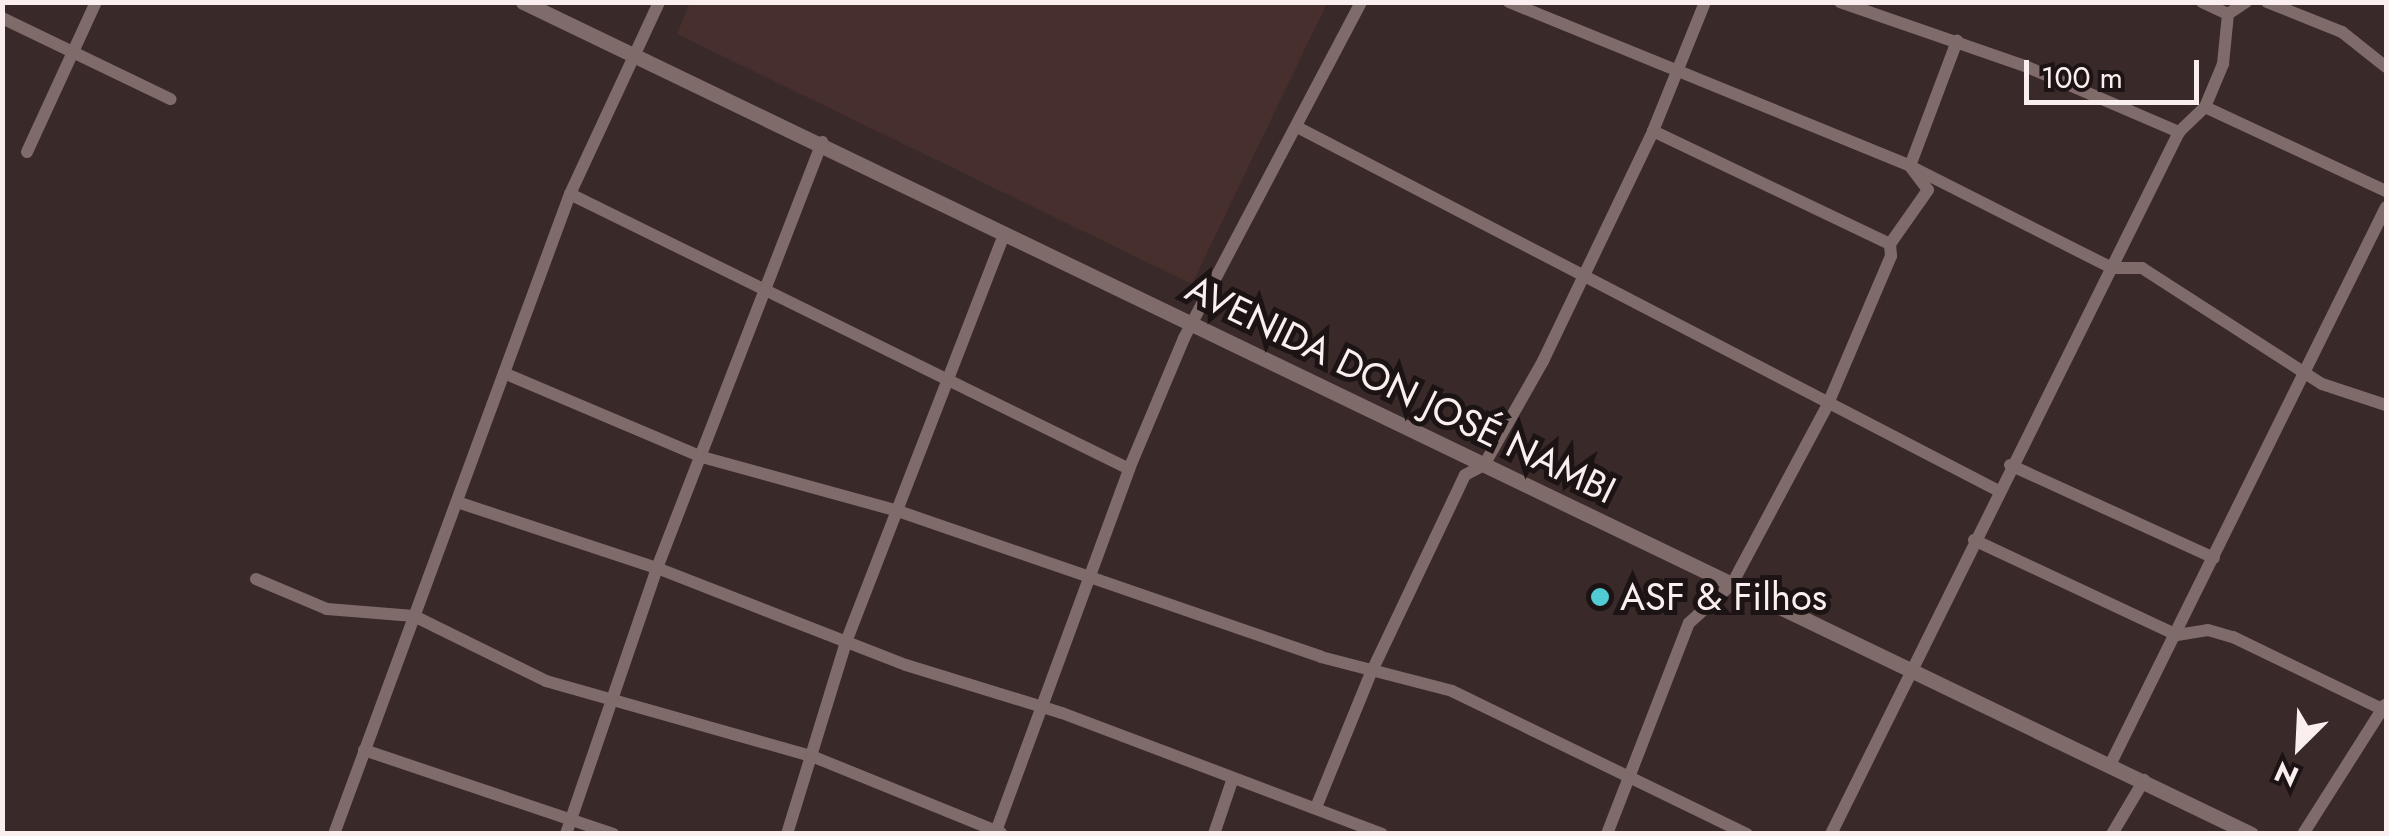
<!DOCTYPE html>
<html>
<head>
<meta charset="utf-8">
<style>
  body { margin:0 }
  #map { position:relative; width:2389px; height:836px; overflow:hidden; background:#3a2929; font-family:Jost,sans-serif }
  div>[style] { position:absolute }
  .built>* { inset:0; background:#472f2e }
  .minor>* { height:12px; margin:-6px; padding:0 6px; transform-origin:6px; border-radius:6px; background:#7f6b6a }
  .tertiary>* { height:15px; margin:-7.5px; padding:0 7.5px; transform-origin:7.5px; border-radius:7.5px; background:#7f6b6a }
  .dots>* { width:28px; height:28px; translate:-50% -50%; box-sizing:border-box; border:5px solid #1c1414; border-radius:50% }
  span { translate:-50% -50%; white-space:nowrap; text-align:center; line-height:1.15; -webkit-text-stroke:10px #1c1414; paint-order:stroke }
  .street-label { font-size:38px; color:#faeeee }
  .poi-label { font-size:38px; color:#faeeee }
  .left { translate:0 -50%; text-align:left }
  .frame { position:absolute; inset:0; border:5px solid #faeeee; pointer-events:none }
  .north { position:absolute; left:2249px; top:696px; width:100px; height:100px; -webkit-text-stroke:8px #1c1414; paint-order:stroke; rotate:204deg; font-size:28px; font-weight:700; line-height:40px; text-align:center; color:#faeeee }
  .north::after { content:''; display:block; margin:auto; width:35px; height:45px; background:#faeeee; clip-path:polygon(50% 0,100% 100%,50% 72%,0 100%) }
  .scale { position:absolute; left:2024px; top:60px; width:175px; height:45px; box-sizing:border-box; border:5px solid #faeeee; border-top:0; padding-left:12px; font-size:30px; line-height:35px; white-space:nowrap; color:#faeeee; -webkit-text-stroke:8px #1c1414; paint-order:stroke }
</style>
</head>
<body>
<div id="map">
  <div class="built">
    <div style="clip-path:polygon(690px 2px,1327px 2px,1327px 3px,1192px 284px,677px 34px)"></div>
  </div>
  <div class="minor">
    <div style="left:1509px;top:2px;width:433px;rotate:22.2deg"></div>
    <div style="left:1910px;top:166px;width:226px;rotate:26.8deg"></div>
    <div style="left:2112px;top:268px;width:30px"></div>
    <div style="left:2142px;top:268px;width:214px;rotate:32.8deg"></div>
    <div style="left:2322px;top:384px;width:67px;rotate:18.2deg"></div>
    <div style="left:1840px;top:2px;width:196px;rotate:19.1deg"></div>
    <div style="left:2025px;top:66px;width:168px;rotate:23.2deg"></div>
    <div style="left:2202px;top:2px;width:29px;rotate:25deg"></div>
    <div style="left:2267px;top:2px;width:81px;rotate:21.8deg"></div>
    <div style="left:2342px;top:32px;width:56px;rotate:38.5deg"></div>
    <div style="left:2228px;top:14px;width:22px;rotate:-34deg"></div>
    <div style="left:2px;top:18px;width:187px;rotate:25.7deg"></div>
    <div style="left:2205px;top:107px;width:200px;rotate:24.9deg"></div>
    <div style="left:1297px;top:127px;width:789px;rotate:27.41deg"></div>
    <div style="left:1653px;top:131px;width:263px;rotate:25.5deg"></div>
    <div style="left:27px;top:152px;width:165px;rotate:-65.3deg"></div>
    <div style="left:570px;top:194px;width:623px;rotate:26.19deg"></div>
    <div style="left:504px;top:373px;width:215px;rotate:23deg"></div>
    <div style="left:702px;top:457px;width:203px;rotate:15.4deg"></div>
    <div style="left:898px;top:511px;width:447px;rotate:19deg"></div>
    <div style="left:1321px;top:657px;width:135px;rotate:14.5deg"></div>
    <div style="left:1452px;top:691px;width:328px;rotate:25.9deg"></div>
    <div style="left:2010px;top:465px;width:224px;rotate:24.5deg"></div>
    <div style="left:457px;top:502px;width:211px;rotate:18.3deg"></div>
    <div style="left:657px;top:568px;width:267px;rotate:21.3deg"></div>
    <div style="left:906px;top:665px;width:163px;rotate:17.1deg"></div>
    <div style="left:1062px;top:713px;width:342px;rotate:20.7deg"></div>
    <div style="left:1974px;top:540px;width:224px;rotate:25.1deg"></div>
    <div style="left:2177px;top:635px;width:31px;rotate:-9deg"></div>
    <div style="left:2208px;top:630px;width:26px;rotate:16deg"></div>
    <div style="left:2233px;top:637px;width:170px;rotate:25.8deg"></div>
    <div style="left:256px;top:579px;width:77px;rotate:22.9deg"></div>
    <div style="left:327px;top:609px;width:87px;rotate:4.6deg"></div>
    <div style="left:414px;top:616px;width:147px;rotate:26.2deg"></div>
    <div style="left:546px;top:681px;width:279px;rotate:15.8deg"></div>
    <div style="left:814px;top:757px;width:202px;rotate:22.1deg"></div>
    <div style="left:364px;top:750px;width:263px;rotate:18.6deg"></div>
    <div style="left:2111px;top:763px;width:620px;rotate:-63.68deg"></div>
    <div style="left:1317px;top:805px;width:143px;rotate:-67.8deg"></div>
    <div style="left:1371px;top:673px;width:219px;rotate:-64.6deg"></div>
    <div style="left:1465px;top:475px;width:21px;rotate:-28deg"></div>
    <div style="left:1484px;top:465px;width:120px;rotate:-60.4deg"></div>
    <div style="left:1543px;top:361px;width:255px;rotate:-64.4deg"></div>
    <div style="left:1653px;top:131px;width:139px;rotate:-68deg"></div>
    <div style="left:334px;top:834px;width:682px;rotate:-69.76deg"></div>
    <div style="left:570px;top:194px;width:212px;rotate:-65.1deg"></div>
    <div style="left:566px;top:834px;width:281px;rotate:-71.1deg"></div>
    <div style="left:657px;top:568px;width:457px;rotate:-68.8deg"></div>
    <div style="left:787px;top:834px;width:201px;rotate:-72.9deg"></div>
    <div style="left:846px;top:642px;width:437px;rotate:-68.8deg"></div>
    <div style="left:995px;top:834px;width:389px;rotate:-69.8deg"></div>
    <div style="left:1129px;top:469px;width:142px;rotate:-67.2deg"></div>
    <div style="left:1184px;top:338px;width:380px;rotate:-62.2deg"></div>
    <div style="left:1214px;top:834px;width:59px;rotate:-71.3deg"></div>
    <div style="left:1607px;top:834px;width:226px;rotate:-68.8deg"></div>
    <div style="left:1689px;top:623px;width:58px;rotate:-42.2deg"></div>
    <div style="left:1732px;top:584px;width:202px;rotate:-61.9deg"></div>
    <div style="left:1827px;top:406px;width:163px;rotate:-66.9deg"></div>
    <div style="left:1891px;top:256px;width:12px;rotate:-95deg"></div>
    <div style="left:1890px;top:244px;width:66px;rotate:-54.9deg"></div>
    <div style="left:1928px;top:190px;width:30px;rotate:-127deg"></div>
    <div style="left:1910px;top:166px;width:134px;rotate:-69.4deg"></div>
    <div style="left:1831px;top:834px;width:784px;rotate:-63.63deg"></div>
    <div style="left:2179px;top:132px;width:36px;rotate:-44deg"></div>
    <div style="left:2205px;top:107px;width:47px;rotate:-67.3deg"></div>
    <div style="left:2223px;top:64px;width:50px;rotate:-84.3deg"></div>
    <div style="left:2112px;top:834px;width:63px;rotate:-59.3deg"></div>
    <div style="left:2303px;top:834px;width:153px;rotate:-57.6deg"></div>
  </div>
  <div class="tertiary">
    <div style="left:523px;top:2px;width:1918px;rotate:25.71deg"></div>
  </div>
  <div class="dots">
    <div style="left:1600px;top:597px;background:#51ccd4"></div>
  </div>
  <div class="street-label">
    <span style="left:1401px;top:389px;rotate:26deg">AVENIDA DON JOSÉ NAMBI</span>
  </div>
  <div class="poi-label">
    <span class="left" style="left:1620px;top:597px">ASF &amp; Filhos</span>
  </div>
  <div class="frame"></div>
  <div class="north">N</div>
  <div class="scale">100 m</div>
</div>
</body>
</html>
